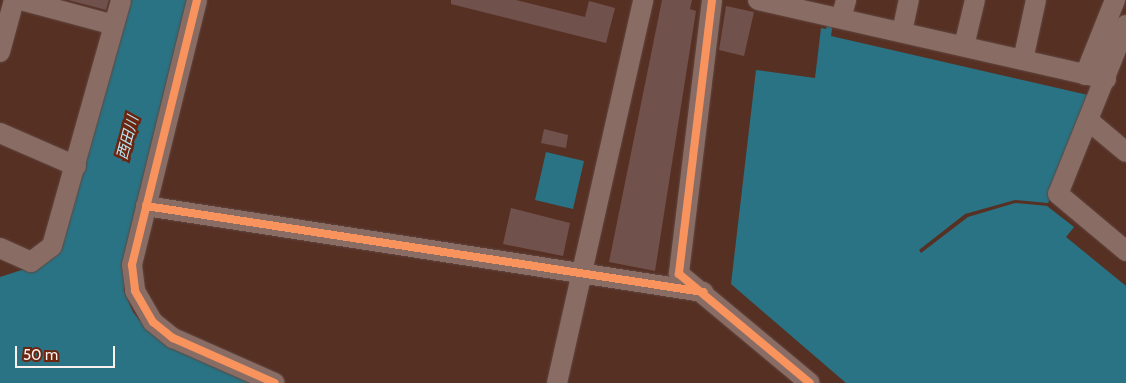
<!DOCTYPE html>
<html>
<head>
<meta charset="utf-8">
<style>
  body { margin:0 }
  #map { position:relative; width:1126px; height:383px; overflow:hidden; background:#573024; font-family:Cabin,"Noto Sans JP",sans-serif }
  div>[style] { position:absolute }
  .water>* { inset:0; background:#297384 }
  .pier>* { inset:0; background:#573024 }
  .building>* { inset:0; background:#71514c }
  .roads { filter:drop-shadow(0 0 1px #60463f) drop-shadow(0 0 1px #60463f) }
  .minor>* { height:20px; margin:-10px; padding:0 10px; transform-origin:10px; border-radius:10px; background:#896d65 }
  .cycleway>* { height:8px; margin:-4px; padding:0 4px; transform-origin:4px; border-radius:4px; background:#f8935d }
  span { translate:-50% -50%; white-space:nowrap; text-align:center; line-height:1.15; -webkit-text-stroke:5px #6c250f; paint-order:stroke }
  .water-label { font-size:15px; color:#b6e7f5; font-style:italic }
  .scale { position:absolute; left:15px; top:346px; width:100px; height:22px; box-sizing:border-box; border:2px solid #fbf1ef; border-top:0; padding-left:6px; font-size:15px; line-height:18px; white-space:nowrap; color:#fbf1ef; -webkit-text-stroke:4px #6c250f; paint-order:stroke }
</style>
</head>
<body>
<div id="map">
  <div class="water">
    <div style="clip-path:polygon(131px 0,189px 0,124px 261px,124px 291px,133px 312px,149px 332px,253px 383px,0 383px,0 277px,34px 266px)"></div>
    <div style="clip-path:polygon(828px 21px,833px 22px,831px 36px,1088px 95px,1047px 206px,1074px 227px,1066px 237px,1126px 286px,1126px 383px,846px 383px,731px 284px,756px 70px,815px 78px,821px 28px,826px 29px)"></div>
    <div style="clip-path:polygon(546px 152px,584px 161px,573px 209px,535px 200px)"></div>
  </div>
  <div class="pier">
    <div style="clip-path:polygon(1015px 200px,1048px 203px,1048px 206px,1015px 203px,968px 217px,921px 253px,919px 250px,965px 214px)"></div>
  </div>
  <div class="building">
    <div style="clip-path:polygon(68px 0,109px 0,106px 10px)"></div>
    <div style="clip-path:polygon(451px 0,516px 0,585px 17px,589px 1px,615px 8px,606px 43px,451px 4px)"></div>
    <div style="clip-path:polygon(662px 0,692px 0,690px 9px,696px 11px,655px 271px,609px 262px)"></div>
    <div style="clip-path:polygon(726px 6px,754px 12px,744px 56px,719px 50px)"></div>
    <div style="clip-path:polygon(544px 129px,568px 135px,566px 148px,541px 143px)"></div>
    <div style="clip-path:polygon(511px 208px,570px 223px,563px 256px,503px 244px)"></div>
  </div>
  <div class="roads">
    <div class="minor">
      <div style="left:21px;top:0;width:96px;rotate:15deg"></div>
      <div style="left:197px;top:0;width:273px;rotate:103.8deg"></div>
      <div style="left:132px;top:265px;width:26px;rotate:83deg"></div>
      <div style="left:135px;top:291px;width:36px;rotate:60deg"></div>
      <div style="left:153px;top:322px;width:26px;rotate:39deg"></div>
      <div style="left:173px;top:338px;width:111px;rotate:23.8deg"></div>
      <div style="left:712px;top:0;width:276px;rotate:96.9deg"></div>
      <div style="left:679px;top:274px;width:170px;rotate:39.8deg"></div>
      <div style="left:758px;top:0;width:357px;rotate:12.8deg"></div>
      <div style="left:841px;top:18px;width:19px;rotate:-74deg"></div>
      <div style="left:1126px;top:25px;width:182px;rotate:111.9deg"></div>
      <div style="left:1058px;top:194px;width:89px;rotate:40deg"></div>
      <div style="left:902px;top:32px;width:33px;rotate:-78deg"></div>
      <div style="left:964px;top:46px;width:47px;rotate:-76.6deg"></div>
      <div style="left:0;top:52px;width:54px;rotate:-74.9deg"></div>
      <div style="left:1023px;top:60px;width:61px;rotate:-77.8deg"></div>
      <div style="left:1085px;top:75px;width:81px;rotate:-68.2deg"></div>
      <div style="left:1089px;top:121px;width:48px;rotate:40deg"></div>
      <div style="left:0;top:133px;width:83px;rotate:23.5deg"></div>
      <div style="left:146px;top:206px;width:564px;rotate:8.78deg"></div>
      <div style="left:0;top:248px;width:34px;rotate:24deg"></div>
      <div style="left:31px;top:262px;width:26px;rotate:-37deg"></div>
      <div style="left:52px;top:246px;width:255px;rotate:-74.3deg"></div>
      <div style="left:557px;top:383px;width:393px;rotate:-77.3deg"></div>
    </div>
  </div>
  <div class="cycleway">
    <div style="left:197px;top:0;width:273px;rotate:103.8deg"></div>
    <div style="left:132px;top:265px;width:26px;rotate:83deg"></div>
    <div style="left:135px;top:291px;width:36px;rotate:60deg"></div>
    <div style="left:153px;top:322px;width:26px;rotate:39deg"></div>
    <div style="left:173px;top:338px;width:111px;rotate:23.8deg"></div>
    <div style="left:712px;top:0;width:276px;rotate:96.9deg"></div>
    <div style="left:679px;top:274px;width:170px;rotate:39.8deg"></div>
    <div style="left:146px;top:206px;width:564px;rotate:8.78deg"></div>
  </div>
  <div class="water-label">
    <span style="left:128px;top:138px;rotate:-75deg">西田川</span>
  </div>
  <div class="scale">50 m</div>
</div>
</body>
</html>
